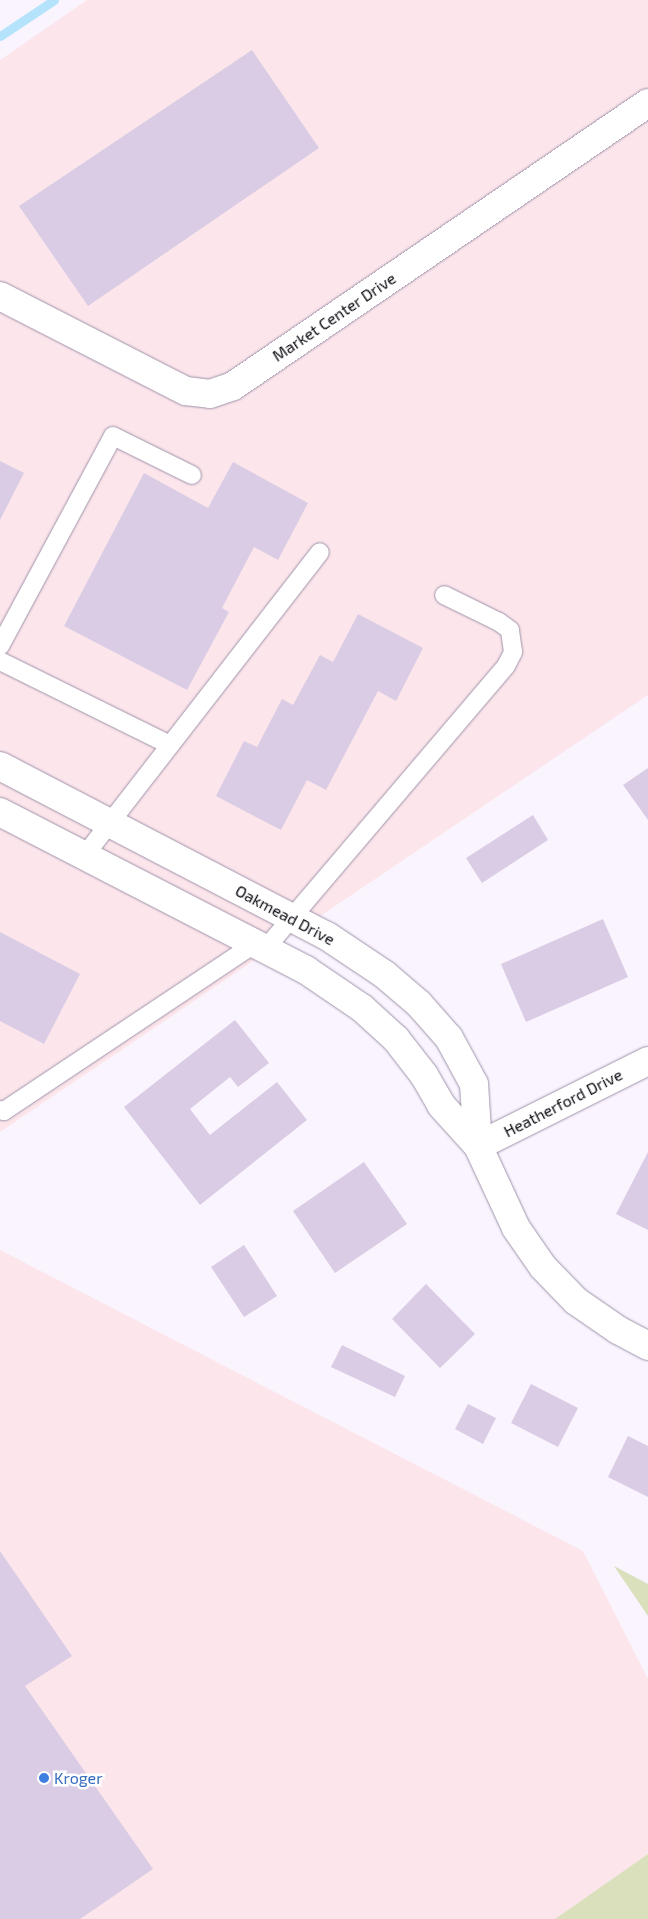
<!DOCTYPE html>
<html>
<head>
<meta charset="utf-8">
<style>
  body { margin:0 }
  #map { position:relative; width:648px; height:1919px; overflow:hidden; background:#f9f4fe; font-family:"Exo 2",sans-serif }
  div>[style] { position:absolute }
  .commercial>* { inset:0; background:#fce6eb }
  .green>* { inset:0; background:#dadfbc }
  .stream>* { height:9px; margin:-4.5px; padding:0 4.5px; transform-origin:4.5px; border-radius:4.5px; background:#b6e3fc }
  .building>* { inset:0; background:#d9cce4 }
  .roads { filter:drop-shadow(0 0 1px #9f92a9) drop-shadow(0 0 1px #9f92a9) }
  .lane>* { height:18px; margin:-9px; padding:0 9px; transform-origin:9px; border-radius:9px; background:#fff }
  .street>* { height:28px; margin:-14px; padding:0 14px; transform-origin:14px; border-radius:14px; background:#fff }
  .dots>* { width:14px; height:14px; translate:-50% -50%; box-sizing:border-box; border:2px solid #fff; border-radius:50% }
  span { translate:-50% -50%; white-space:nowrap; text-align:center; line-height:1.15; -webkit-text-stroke:5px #fff; paint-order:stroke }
  .street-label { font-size:16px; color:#0e0a12 }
  .shop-label { font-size:16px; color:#366cbe }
  .left { translate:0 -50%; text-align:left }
</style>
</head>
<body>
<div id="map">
  <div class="commercial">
    <div style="clip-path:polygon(87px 0,648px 0,648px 695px,0 1132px,0 60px)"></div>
    <div style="clip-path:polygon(0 1250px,583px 1551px,648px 1679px,648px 1854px,555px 1919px,0 1919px)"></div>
  </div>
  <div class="green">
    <div style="clip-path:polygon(614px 1566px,648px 1584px,648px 1616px)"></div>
    <div style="clip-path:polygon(648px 1854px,648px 1919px,555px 1919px)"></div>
  </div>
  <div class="stream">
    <div style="left:0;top:36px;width:65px;rotate:-33.7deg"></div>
  </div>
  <div class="building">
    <div style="clip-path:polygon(252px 50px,319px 148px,88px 306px,19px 206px)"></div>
    <div style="clip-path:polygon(0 461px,24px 473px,0 520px)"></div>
    <div style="clip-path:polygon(233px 462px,308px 503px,278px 560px,254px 547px,222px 608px,229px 612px,187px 690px,64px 626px,144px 473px,208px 508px)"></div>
    <div style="clip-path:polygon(358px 614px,423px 648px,396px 701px,378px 691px,326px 790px,307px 780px,281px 830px,216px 796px,244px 741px,257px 747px,282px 699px,293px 705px,320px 655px,333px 662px)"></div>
    <div style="clip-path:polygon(648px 768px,648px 820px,623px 785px)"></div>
    <div style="clip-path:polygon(533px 815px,548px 840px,482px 883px,466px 858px)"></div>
    <div style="clip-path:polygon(603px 919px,628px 977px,526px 1022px,501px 964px)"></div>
    <div style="clip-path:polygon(0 932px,80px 974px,44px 1044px,0 1021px)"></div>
    <div style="clip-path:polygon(235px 1020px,269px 1063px,238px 1087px,230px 1077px,190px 1109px,210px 1135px,277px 1082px,307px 1120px,200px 1205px,124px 1107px)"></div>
    <div style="clip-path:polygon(648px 1152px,648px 1230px,616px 1214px)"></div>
    <div style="clip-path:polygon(364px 1162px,407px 1224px,335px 1273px,293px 1211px)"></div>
    <div style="clip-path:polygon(244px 1245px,277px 1296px,244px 1317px,211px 1267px)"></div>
    <div style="clip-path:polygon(426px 1284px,475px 1334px,440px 1368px,392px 1319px)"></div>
    <div style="clip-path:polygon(342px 1345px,405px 1376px,395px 1397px,331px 1367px)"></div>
    <div style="clip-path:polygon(531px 1384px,578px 1408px,558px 1447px,511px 1423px)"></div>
    <div style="clip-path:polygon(468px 1404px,496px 1418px,483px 1444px,455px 1429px)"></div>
    <div style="clip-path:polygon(628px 1436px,648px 1446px,648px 1497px,608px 1477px)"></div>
    <div style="clip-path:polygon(0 1551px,72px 1656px,25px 1686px,153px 1869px,80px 1919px,0 1919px)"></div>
  </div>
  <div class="roads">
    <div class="lane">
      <div style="left:0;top:646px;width:238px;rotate:-61.7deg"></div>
      <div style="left:113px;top:436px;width:88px;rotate:26.3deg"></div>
      <div style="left:0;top:661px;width:187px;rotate:26.3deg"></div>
      <div style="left:85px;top:855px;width:383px;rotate:-52.2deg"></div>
      <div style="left:266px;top:948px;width:370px;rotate:-49.6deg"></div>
      <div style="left:506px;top:666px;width:16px;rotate:-63deg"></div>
      <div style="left:513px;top:652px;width:22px;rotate:-98deg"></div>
      <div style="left:510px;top:630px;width:14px;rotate:-144deg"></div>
      <div style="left:499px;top:622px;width:61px;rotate:-153.9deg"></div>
      <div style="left:0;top:1110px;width:4px;rotate:14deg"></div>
      <div style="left:4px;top:1111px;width:303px;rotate:-33.7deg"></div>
    </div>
    <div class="street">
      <div style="left:0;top:296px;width:209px;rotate:27.1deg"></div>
      <div style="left:186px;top:391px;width:24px;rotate:7deg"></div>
      <div style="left:210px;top:394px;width:24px;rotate:-19deg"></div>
      <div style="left:233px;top:386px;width:502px;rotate:-34.29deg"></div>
      <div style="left:0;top:766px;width:369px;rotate:27.5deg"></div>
      <div style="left:327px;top:936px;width:69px;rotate:33.7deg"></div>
      <div style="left:384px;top:974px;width:46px;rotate:40.6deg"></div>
      <div style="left:419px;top:1004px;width:45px;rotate:48.6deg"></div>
      <div style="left:449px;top:1038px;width:52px;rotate:61.5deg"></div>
      <div style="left:474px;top:1084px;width:62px;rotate:86.3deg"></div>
      <div style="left:0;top:812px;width:344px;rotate:27.3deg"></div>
      <div style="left:306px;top:970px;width:68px;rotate:34.2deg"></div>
      <div style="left:362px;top:1008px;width:46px;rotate:42.4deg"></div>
      <div style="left:396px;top:1039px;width:46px;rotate:52.1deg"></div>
      <div style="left:424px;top:1075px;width:34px;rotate:60deg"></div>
      <div style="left:441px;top:1105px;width:55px;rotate:47.9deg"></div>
      <div style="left:478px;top:1146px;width:90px;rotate:65.1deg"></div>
      <div style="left:516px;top:1228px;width:47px;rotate:55.3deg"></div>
      <div style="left:543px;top:1267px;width:47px;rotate:45.9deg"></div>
      <div style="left:576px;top:1301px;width:51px;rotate:34.6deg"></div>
      <div style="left:618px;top:1330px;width:34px;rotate:28deg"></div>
      <div style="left:478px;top:1146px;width:190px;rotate:-26.6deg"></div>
    </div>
  </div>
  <div class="dots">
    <div style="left:44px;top:1778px;background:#3f7fe0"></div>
  </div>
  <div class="street-label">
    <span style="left:334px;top:317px;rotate:-34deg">Market Center Drive</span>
    <span style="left:285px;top:915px;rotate:28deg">Oakmead Drive</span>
    <span style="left:563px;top:1103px;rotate:-27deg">Heatherford Drive</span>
  </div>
  <div class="shop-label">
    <span class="left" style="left:54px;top:1778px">Kroger</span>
  </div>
</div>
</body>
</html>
